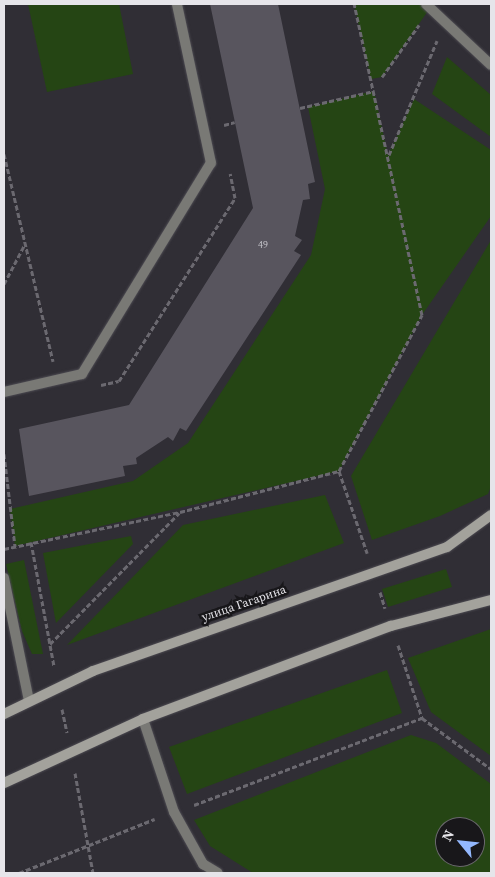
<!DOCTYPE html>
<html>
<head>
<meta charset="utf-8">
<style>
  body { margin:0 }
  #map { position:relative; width:495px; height:877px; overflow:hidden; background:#302e35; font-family:"Source Serif 4",serif }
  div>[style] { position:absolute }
  .green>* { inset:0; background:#254514 }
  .building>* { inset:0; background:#58555e }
  .path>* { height:3px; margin-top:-1.5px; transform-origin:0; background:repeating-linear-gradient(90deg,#6b6970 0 5px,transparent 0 7.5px) }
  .roads { filter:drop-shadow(0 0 1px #4d4b52) drop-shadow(0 0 1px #4d4b52) }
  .lane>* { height:10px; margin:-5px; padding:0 5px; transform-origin:5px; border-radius:5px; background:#797975 }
  .secondary>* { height:10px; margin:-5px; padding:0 5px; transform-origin:5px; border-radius:5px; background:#a3a29c }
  span { translate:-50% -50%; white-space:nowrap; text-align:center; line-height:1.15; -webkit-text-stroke:5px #18171a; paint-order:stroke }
  .number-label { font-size:10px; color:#c2c1c7 }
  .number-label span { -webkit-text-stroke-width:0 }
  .street-label { font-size:12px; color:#e6e5ea }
  .frame { position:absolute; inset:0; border:5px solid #e6e5ea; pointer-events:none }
  .north { position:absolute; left:435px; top:817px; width:50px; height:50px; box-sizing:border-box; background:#18171a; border:1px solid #6a696d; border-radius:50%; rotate:298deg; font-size:14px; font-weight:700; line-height:20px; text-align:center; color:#e6e5ea }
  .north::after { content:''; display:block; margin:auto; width:18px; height:22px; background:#93b7fd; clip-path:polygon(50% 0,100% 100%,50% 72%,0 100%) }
</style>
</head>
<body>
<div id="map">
  <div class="green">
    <div style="clip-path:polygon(28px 4px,119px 4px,133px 74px,47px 92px)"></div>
    <div style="clip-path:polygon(354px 4px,426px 4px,430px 8px,382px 77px,371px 79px)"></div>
    <div style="clip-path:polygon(447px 57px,491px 95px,491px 137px,432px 94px)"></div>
    <div style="clip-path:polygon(374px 91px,388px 156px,414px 99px,491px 150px,491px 216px,422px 315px,339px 471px,15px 546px,10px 509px,133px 481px,188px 443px,311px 255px,325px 189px,308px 107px)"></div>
    <div style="clip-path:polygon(491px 240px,491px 486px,488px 494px,440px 516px,372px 540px,351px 476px)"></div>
    <div style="clip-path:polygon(325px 495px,344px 543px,67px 645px,183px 525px)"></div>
    <div style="clip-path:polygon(131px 536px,133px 544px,56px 623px,43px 553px)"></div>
    <div style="clip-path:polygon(24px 560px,43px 654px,32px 654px,22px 631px,6px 564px)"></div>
    <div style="clip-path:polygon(446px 569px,452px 587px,388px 607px,382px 589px)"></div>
    <div style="clip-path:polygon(491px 629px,491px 756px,431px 712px,408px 658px)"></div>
    <div style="clip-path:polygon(387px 670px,402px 713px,187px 794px,169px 747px)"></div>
    <div style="clip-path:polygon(evenodd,411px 735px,436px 743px,491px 784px,491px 873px,253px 873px,210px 846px,194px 820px,411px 735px,445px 827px,475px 827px,475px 857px,445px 857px,445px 827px)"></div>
  </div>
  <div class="building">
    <div style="clip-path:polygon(210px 4px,278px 4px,315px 182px,308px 184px,310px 199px,303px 200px,295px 236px,302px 240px,294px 251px,301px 255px,186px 431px,180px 428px,173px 441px,168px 437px,136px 458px,137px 464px,123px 466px,125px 476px,29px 496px,19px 429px,129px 405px,253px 208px)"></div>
  </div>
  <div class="path">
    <div style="left:382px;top:77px;width:64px;rotate:-54.6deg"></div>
    <div style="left:300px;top:108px;width:76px;rotate:-12.9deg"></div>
    <div style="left:224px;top:125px;width:11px;rotate:-15deg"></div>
    <div style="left:4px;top:154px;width:213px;rotate:76.7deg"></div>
    <div style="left:389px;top:155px;width:124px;rotate:-67.2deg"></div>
    <div style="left:4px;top:284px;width:45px;rotate:-62.3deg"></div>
    <div style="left:101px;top:385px;width:18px;rotate:-13deg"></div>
    <div style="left:119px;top:381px;width:217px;rotate:-57.6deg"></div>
    <div style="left:235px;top:198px;width:25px;rotate:-101deg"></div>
    <div style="left:4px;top:454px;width:93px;rotate:83.2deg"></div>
    <div style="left:339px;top:471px;width:87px;rotate:71.1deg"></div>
    <div style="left:31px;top:542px;width:126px;rotate:79.5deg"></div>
    <div style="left:4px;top:549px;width:180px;rotate:-11.9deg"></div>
    <div style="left:180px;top:512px;width:164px;rotate:-14.5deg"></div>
    <div style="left:339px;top:471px;width:177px;rotate:-62deg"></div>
    <div style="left:422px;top:315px;width:318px;rotate:-102.3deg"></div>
    <div style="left:380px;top:592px;width:17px;rotate:73deg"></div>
    <div style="left:50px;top:644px;width:184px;rotate:-45.4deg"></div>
    <div style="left:398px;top:645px;width:77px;rotate:71.8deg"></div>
    <div style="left:422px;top:718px;width:86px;rotate:36.5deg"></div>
    <div style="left:62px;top:709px;width:24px;rotate:78deg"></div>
    <div style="left:75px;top:773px;width:102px;rotate:79.8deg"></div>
    <div style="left:194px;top:805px;width:244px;rotate:-20.9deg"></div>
    <div style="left:19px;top:873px;width:146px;rotate:-21.7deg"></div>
  </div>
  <div class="roads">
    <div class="lane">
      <div style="left:426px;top:4px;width:89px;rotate:43.2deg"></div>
      <div style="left:4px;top:392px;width:80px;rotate:-13deg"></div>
      <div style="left:82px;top:374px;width:247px;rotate:-58.6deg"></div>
      <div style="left:211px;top:163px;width:163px;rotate:-102.1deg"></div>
      <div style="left:4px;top:578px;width:126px;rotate:78.5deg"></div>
      <div style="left:143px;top:719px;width:98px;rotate:71.6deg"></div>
      <div style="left:174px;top:812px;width:60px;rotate:60.9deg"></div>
      <div style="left:203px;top:864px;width:17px;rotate:31deg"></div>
    </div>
    <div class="secondary">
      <div style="left:4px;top:714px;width:99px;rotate:-25.8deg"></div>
      <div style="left:93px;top:671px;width:375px;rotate:-19.3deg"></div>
      <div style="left:447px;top:547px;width:54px;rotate:-36deg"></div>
      <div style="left:4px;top:783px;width:153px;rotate:-24.7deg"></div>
      <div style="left:143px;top:719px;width:265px;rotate:-20.6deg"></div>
      <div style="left:391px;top:626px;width:103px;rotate:-14.6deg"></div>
    </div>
  </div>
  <div class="number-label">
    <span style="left:263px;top:245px">49</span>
  </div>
  <div class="street-label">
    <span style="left:244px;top:604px;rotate:-19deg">улица Гагарина</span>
  </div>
  <div class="frame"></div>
  <div class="north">N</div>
</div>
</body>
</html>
